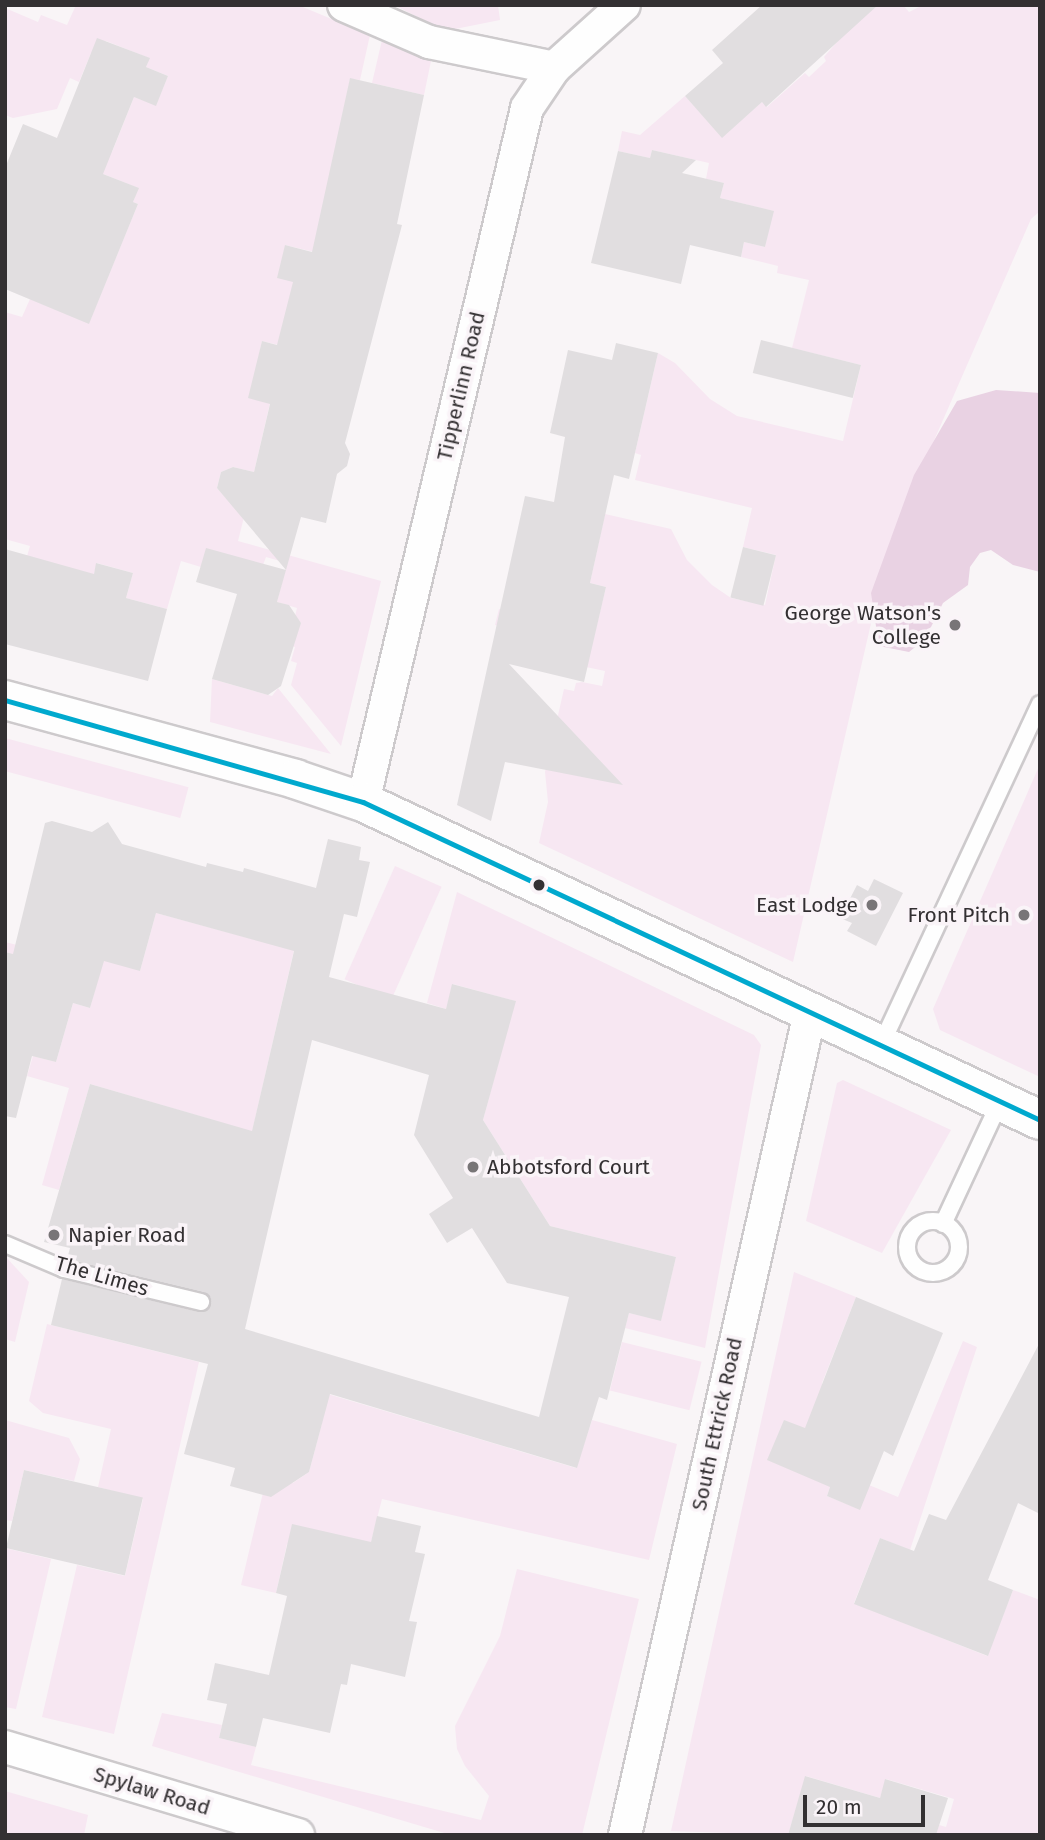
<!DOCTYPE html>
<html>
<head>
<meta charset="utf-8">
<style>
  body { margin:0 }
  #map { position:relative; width:1045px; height:1840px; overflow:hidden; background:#f9f5f7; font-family:"Fira Sans",sans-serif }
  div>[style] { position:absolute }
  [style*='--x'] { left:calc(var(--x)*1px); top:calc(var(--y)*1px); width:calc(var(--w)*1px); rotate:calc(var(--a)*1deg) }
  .green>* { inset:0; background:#f7e7f2; transform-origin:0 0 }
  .forest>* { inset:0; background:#e9d2e3 }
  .building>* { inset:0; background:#e1dee0; transform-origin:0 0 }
  .roads { filter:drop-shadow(2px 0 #cdcacc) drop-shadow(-2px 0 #cdcacc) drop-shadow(0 2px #cdcacc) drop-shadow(0 -2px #cdcacc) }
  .service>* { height:16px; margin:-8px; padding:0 8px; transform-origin:8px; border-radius:8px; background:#fefefe }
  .service>.ring { margin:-8px; padding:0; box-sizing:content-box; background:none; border:16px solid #fefefe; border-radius:50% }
  .minor>* { height:32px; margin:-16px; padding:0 16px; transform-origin:16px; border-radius:16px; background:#fefefe }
  .tertiary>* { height:38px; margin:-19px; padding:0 19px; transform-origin:19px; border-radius:19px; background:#fefefe }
  .bus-1>* { height:5px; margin:-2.5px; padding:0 2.5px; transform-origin:2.5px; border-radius:2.5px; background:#00a9ce }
  .dots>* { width:19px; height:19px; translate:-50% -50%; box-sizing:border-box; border:4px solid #faf4f8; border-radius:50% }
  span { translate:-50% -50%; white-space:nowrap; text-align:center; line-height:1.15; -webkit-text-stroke:7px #faf4f8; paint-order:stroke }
  .street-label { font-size:21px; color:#333032 }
  .poi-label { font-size:21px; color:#333032 }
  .right { translate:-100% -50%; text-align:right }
  .left { translate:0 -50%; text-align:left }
  .frame { position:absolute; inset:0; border:7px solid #333032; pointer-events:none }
  .scale { position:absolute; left:803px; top:1795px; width:122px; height:32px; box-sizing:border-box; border:4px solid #333032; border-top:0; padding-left:9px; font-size:21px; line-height:24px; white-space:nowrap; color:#333032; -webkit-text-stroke:5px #faf4f8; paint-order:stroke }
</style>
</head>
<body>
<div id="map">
  <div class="green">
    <i style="clip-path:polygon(76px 5px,298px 5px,370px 35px,360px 80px,350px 79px,314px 252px,285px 245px,295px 282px,291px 348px,262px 341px,258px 359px,271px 399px,254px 472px,233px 467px,221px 472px,217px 488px,226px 498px,292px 515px,245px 513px,238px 541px,381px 581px,341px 746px,291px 685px,297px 663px,291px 661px,295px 647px,287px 645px,301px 623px,295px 616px,297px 608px,277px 602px,287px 563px,266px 557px,263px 565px,201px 567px,181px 561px,167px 609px,126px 598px,133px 573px,97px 563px,90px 588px,23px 570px,30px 546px,5px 539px,5px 312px,22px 317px,30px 299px,89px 323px,138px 204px,133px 202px,138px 188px,96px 171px,57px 138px,60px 131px,112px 152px,134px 97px,156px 105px,168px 76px,146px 67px,149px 58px,106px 41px,100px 56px,91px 53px,79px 82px,70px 78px,57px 109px,13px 118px,5px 115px,5px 8px,38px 22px,41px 15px,67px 25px)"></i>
    <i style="clip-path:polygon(394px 5px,498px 5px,500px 20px,445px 31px)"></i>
    <i style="clip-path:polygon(869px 5px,903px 5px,909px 12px,923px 5px,1040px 5px,1040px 211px,1031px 219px,890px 541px,793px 962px,539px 843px,548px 802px,545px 772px,564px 689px,574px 691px,576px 683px,582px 682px,602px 686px,605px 671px,586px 667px,527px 632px,495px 625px,499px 609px,541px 619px,539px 628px,593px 641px,606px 587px,590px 583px,605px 514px,671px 529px,687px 560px,712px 585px,731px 598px,765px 605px,776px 555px,743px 547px,752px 508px,635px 480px,641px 455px,635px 453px,658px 353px,675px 363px,710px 399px,737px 416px,843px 441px,861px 365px,792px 348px,809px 280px,777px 273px,778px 266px,741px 257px,744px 242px,765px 247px,773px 211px,720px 198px,724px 183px,706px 179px,709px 163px,652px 150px,650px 158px,618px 151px,622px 131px,640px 135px,685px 96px,722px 137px,762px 102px,767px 107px,805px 73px,809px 77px,826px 61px,824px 57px)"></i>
    <i style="clip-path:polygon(382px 40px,431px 61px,424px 95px,372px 83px)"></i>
    <i style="clip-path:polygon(212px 679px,272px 696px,278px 688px,331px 754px,210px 722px)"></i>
    <i style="left:5px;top:738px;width:190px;height:32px;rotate:15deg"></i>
    <i style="clip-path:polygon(1040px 764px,1040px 1077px,940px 1030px,933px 1009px)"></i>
    <i style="left:395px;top:866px;width:51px;height:124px;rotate:24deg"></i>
    <i style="clip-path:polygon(457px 892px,754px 1035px,761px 1045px,705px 1348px,625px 1328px,629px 1313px,661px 1320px,676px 1257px,550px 1226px,483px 1120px,515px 1001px,453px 984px,446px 1009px,427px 1003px)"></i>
    <i style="clip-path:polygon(100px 909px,140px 971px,156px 913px,260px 941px,297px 937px,225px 1249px,213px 1120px,90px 1084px,59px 1190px,42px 1185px,69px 1088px,27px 1076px,33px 1056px,56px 1062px,73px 1003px,90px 1008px,97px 982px,81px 973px,5px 952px,5px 942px,86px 962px)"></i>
    <i style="clip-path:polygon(843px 1080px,951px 1130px,882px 1253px,806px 1221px,837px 1083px)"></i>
    <i style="clip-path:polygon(5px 1256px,29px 1282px,15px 1342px,5px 1339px)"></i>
    <i style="clip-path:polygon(794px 1272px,856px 1297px,822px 1383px,830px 1487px,827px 1496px,859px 1509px,869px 1485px,898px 1497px,963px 1341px,977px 1347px,910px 1550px,880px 1538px,854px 1603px,987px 1656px,1013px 1590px,1040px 1600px,1040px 1835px,936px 1835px,939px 1825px,946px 1827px,954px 1799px,886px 1779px,880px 1798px,806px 1776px,788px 1835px,671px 1831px)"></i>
    <i style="clip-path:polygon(47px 1324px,199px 1362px,114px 1734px,42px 1717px,77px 1565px,125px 1576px,143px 1499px,98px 1487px,111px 1429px,43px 1413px,29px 1401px)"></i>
    <i style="left:622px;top:1342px;width:82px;height:50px;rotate:14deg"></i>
    <i style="clip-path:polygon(321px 1392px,576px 1468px,592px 1420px,677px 1444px,649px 1560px,382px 1499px,371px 1542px,313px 1550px,287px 1544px,276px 1593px,241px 1585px,267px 1476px,293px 1483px,309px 1472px,322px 1423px)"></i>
    <i style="clip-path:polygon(5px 1420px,69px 1438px,80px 1459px,74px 1481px,24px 1470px,12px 1521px,5px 1520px)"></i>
    <i style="clip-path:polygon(5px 1548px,51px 1559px,16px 1709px,5px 1707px)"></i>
    <i style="clip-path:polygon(517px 1569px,639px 1599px,582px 1835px,451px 1835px,152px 1746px,162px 1713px,222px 1725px,219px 1738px,256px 1747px,251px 1765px,481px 1820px,489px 1796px,465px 1766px,457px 1749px,455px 1726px,500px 1636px)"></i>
    <i style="clip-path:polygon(5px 1791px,88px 1815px,84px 1835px,5px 1835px)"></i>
  </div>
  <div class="forest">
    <i style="clip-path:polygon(996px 390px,1040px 393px,1040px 572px,1013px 565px,991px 550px,980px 553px,970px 567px,968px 585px,943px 603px,925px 639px,909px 652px,879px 646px,871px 593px,914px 475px,957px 401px)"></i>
  </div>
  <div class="building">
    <i style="clip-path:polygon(762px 5px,878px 5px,766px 107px,762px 102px,722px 138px,685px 96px,723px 63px,712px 50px)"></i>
    <i style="clip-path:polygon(97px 38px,150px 58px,146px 67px,168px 76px,156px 106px,134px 97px,103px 174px,139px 188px,133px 202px,138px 204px,89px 324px,5px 289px,5px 168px,23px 124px,57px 138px)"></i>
    <i style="clip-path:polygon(350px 78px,424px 95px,397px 224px,402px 225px,345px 443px,350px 454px,347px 466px,337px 474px,326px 523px,301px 517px,286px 570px,217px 488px,221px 472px,233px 467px,254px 472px,270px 404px,248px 398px,262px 341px,277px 345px,293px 282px,277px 278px,285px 245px,312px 252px)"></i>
    <i style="clip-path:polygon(652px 150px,696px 160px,682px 173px,724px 183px,720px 198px,774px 211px,765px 247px,744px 242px,741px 257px,690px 245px,681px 284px,591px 263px,618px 151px,650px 158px)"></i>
    <i style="left:761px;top:340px;width:103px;height:34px;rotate:14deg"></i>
    <i style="clip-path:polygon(616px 343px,658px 353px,629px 479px,614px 475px,590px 583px,606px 587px,584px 682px,509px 664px,623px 785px,505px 762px,491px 821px,457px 805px,525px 496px,554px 502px,565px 437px,550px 433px,568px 350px,612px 360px)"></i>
    <i style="left:743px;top:547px;width:34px;height:52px;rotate:14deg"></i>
    <i style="clip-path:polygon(206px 548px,286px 570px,277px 602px,289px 605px,301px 623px,281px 686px,268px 695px,212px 679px,237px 594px,196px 582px)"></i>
    <i style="clip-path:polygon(5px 549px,94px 574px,96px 563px,133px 573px,126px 598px,167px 609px,148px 681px,5px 644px)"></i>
    <i style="clip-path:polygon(evenodd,52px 821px,92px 832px,108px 822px,122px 844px,206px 867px,207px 863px,243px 872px,244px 868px,316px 888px,328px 839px,361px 847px,359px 860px,370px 862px,357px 917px,344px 914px,329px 977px,446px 1009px,452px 984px,516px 1001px,483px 1120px,550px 1226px,676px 1257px,661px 1321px,629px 1313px,607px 1400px,599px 1397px,577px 1468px,330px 1394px,309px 1472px,271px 1497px,230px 1486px,235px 1468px,184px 1454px,208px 1364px,51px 1325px,62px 1279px,199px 1312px,209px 1309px,211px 1298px,204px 1292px,67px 1259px,70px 1248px,44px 1242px,90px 1084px,252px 1131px,294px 951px,156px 913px,140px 971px,104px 961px,90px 1008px,73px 1003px,56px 1062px,32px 1056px,16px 1118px,5px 1116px,5px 952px,13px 954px,45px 823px,52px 821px,312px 1040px,429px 1075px,414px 1135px,453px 1198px,429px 1214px,447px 1243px,472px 1228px,507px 1283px,569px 1297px,539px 1417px,245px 1329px,312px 1040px)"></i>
    <i style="clip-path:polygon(874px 879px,903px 893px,876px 946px,847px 931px,852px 923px,840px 918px,857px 885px,868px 891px)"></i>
    <i style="clip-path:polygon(856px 1297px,943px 1333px,893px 1456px,884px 1451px,860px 1510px,827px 1496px,830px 1487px,767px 1460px,784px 1420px,805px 1428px)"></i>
    <i style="clip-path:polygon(1040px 1342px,1040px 1514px,1018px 1503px,988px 1580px,1013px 1590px,988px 1656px,854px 1604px,880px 1538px,914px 1551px,929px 1514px,946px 1520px)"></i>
    <i style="left:24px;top:1470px;width:122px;height:80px;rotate:13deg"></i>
    <i style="clip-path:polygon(377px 1516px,421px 1526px,415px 1552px,425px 1554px,409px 1621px,417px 1622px,405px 1677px,351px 1664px,347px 1685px,341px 1684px,330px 1733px,263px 1718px,256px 1747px,219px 1738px,227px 1704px,207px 1700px,215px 1663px,269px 1675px,287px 1596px,276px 1593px,292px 1524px,371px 1542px)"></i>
    <i style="clip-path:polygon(805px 1776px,880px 1798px,885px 1779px,948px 1798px,936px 1835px,788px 1835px)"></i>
  </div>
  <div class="roads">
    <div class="service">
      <i style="--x:881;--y:1045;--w:376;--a:-65"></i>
      <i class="ring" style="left:907px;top:1221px;width:36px;height:36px"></i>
      <i style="--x:943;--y:1224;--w:135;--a:-65"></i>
      <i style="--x:5;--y:1244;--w:64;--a:23"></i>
      <i style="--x:64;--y:1269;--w:141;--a:13.5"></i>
    </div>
    <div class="minor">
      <i style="--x:344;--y:5;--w:93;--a:23.5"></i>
      <i style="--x:429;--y:42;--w:128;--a:11.7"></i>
      <i style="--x:363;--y:802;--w:713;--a:-76.7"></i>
      <i style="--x:527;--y:108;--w:48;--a:-56"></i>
      <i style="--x:554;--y:68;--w:94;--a:-42"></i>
      <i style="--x:5;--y:1747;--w:306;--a:16.7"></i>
      <i style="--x:625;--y:1835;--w:843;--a:-77.32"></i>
    </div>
    <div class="tertiary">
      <i style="--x:5;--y:700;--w:301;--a:15.2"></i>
      <i style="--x:295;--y:779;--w:72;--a:18.7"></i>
      <i style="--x:363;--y:802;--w:748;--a:25.16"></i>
    </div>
  </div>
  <div class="bus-1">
    <i style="--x:5;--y:700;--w:372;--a:15.9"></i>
    <i style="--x:363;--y:802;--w:748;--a:25.16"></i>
  </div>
  <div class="dots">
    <i style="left:955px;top:625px;background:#787577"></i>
    <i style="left:539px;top:885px;background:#333032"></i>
    <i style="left:872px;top:905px;background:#787577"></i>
    <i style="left:1024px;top:915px;background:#787577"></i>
    <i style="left:473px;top:1167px;background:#787577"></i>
    <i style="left:54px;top:1235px;background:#787577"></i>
  </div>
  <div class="street-label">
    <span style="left:461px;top:386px;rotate:-77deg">Tipperlinn Road</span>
    <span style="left:102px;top:1276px;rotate:16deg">The Limes</span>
    <span style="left:717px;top:1424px;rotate:-78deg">South Ettrick Road</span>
    <span style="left:152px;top:1791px;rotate:17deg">Spylaw Road</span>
  </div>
  <div class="poi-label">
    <span class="right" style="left:941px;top:625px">George Watson's<br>College</span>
    <span class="right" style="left:858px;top:905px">East Lodge</span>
    <span class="right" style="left:1010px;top:915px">Front Pitch</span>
    <span class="left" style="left:487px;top:1167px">Abbotsford Court</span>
    <span class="left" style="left:68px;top:1235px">Napier Road</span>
  </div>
  <div class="frame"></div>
  <div class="scale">20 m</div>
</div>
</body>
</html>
